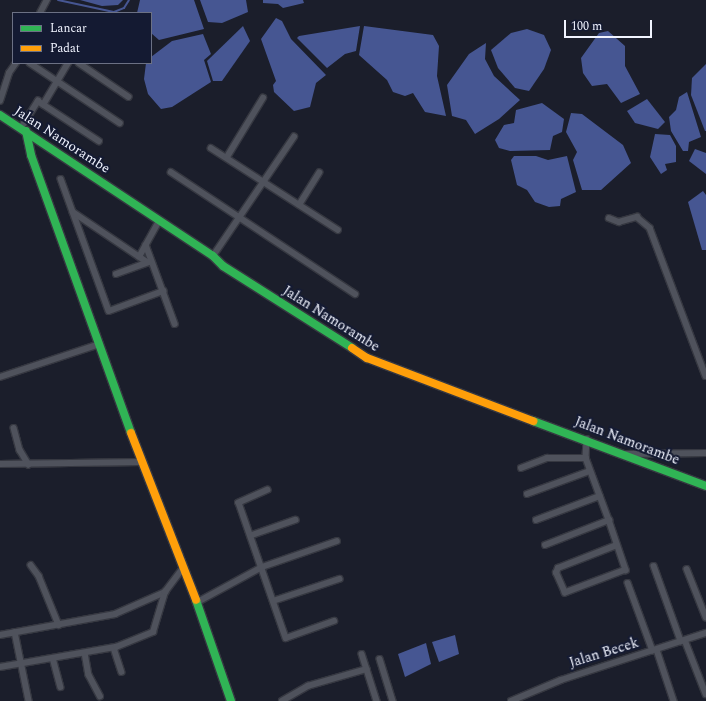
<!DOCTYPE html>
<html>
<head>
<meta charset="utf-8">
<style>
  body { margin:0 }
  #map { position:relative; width:706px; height:701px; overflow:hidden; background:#1b1e2b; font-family:Spectral,serif }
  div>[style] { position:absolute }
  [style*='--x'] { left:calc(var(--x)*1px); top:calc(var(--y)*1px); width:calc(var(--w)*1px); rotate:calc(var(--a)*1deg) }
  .water>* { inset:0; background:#465692 }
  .stream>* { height:2px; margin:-1px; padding:0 1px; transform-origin:1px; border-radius:1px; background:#465692 }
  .roads { filter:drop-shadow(1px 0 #363841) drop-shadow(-1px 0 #363841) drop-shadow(0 1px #363841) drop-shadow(0 -1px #363841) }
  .street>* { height:5.5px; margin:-2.75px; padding:0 2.75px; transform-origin:2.75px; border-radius:2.75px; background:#4f525c }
  .fast>* { height:8px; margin:-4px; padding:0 4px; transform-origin:4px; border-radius:4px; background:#30b455 }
  .slow>* { height:8px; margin:-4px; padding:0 4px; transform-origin:4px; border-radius:4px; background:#ff9f0a }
  span { translate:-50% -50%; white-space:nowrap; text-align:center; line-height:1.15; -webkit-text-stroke:4px #141a32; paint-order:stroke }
  .street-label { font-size:14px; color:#f1f4ff }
  .legend { position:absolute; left:12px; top:12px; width:140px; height:52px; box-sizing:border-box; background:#141a32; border:1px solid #6c7184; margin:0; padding:5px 7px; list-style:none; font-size:12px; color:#f1f4ff }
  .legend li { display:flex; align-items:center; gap:8px; height:20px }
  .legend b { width:20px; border:1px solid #6c7184 }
  .scale { position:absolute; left:564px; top:20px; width:88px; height:18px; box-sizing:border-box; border:2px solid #f1f4ff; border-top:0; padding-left:5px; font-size:12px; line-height:14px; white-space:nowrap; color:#f1f4ff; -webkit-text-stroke:3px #141a32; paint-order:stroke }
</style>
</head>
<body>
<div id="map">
  <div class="water">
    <i style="clip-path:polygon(80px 0,123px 0,118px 5px,102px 6px)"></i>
    <i style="clip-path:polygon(140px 0,194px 0,204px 29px,159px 40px,151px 33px,151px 13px,137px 13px)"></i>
    <i style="clip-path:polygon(200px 0,246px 0,248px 12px,222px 23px,208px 22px)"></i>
    <i style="clip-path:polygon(263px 0,303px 0,304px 3px,283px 8px,278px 4px,263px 3px)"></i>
    <i style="clip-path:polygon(276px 18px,282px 21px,291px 39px,326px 75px,316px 83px,310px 107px,294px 111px,274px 92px,273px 85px,276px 81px,261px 39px)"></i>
    <i style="clip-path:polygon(243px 26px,250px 41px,222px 81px,213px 81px,207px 61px)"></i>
    <i style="clip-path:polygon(360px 26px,356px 51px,345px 54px,327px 68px,297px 38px,299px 36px)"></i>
    <i style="clip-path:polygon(364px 26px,433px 35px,439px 46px,437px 76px,446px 116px,425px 112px,413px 93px,405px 96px,393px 92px,387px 80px,359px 55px)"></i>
    <i style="clip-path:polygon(527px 29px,544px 35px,551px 50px,544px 69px,529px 91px,515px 88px,498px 68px,491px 50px,511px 33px)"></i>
    <i style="clip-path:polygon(608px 31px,625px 46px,625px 66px,640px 94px,621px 103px,607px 84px,592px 86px,583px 73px,581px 58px,599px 33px)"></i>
    <i style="clip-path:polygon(203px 34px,211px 54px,204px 60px,211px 82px,172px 107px,161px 109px,148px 94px,144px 79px,146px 63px,151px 63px,151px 57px,172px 41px)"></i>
    <i style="clip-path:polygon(486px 43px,485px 59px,494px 76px,520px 100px,499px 119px,475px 134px,466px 120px,452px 116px,447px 85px,469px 54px)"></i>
    <i style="clip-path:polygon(706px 64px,706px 131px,705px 131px,691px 95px,692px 78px)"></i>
    <i style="clip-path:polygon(687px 92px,701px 137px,689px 142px,688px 151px,683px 151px,671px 131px,669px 117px,676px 110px,679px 97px)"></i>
    <i style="clip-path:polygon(647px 99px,665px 122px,658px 129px,635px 123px,627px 111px)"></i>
    <i style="clip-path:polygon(542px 103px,564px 119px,562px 132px,553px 136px,550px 150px,510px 151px,499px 148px,495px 140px,504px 125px,514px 123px,516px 110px)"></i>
    <i style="clip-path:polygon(571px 113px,582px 114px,623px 145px,631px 163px,601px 190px,582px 190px,573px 160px,577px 152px,566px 132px)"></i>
    <i style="clip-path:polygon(655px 134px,670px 135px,676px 146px,676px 162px,665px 164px,667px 170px,661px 174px,650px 157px)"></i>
    <i style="clip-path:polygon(695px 149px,706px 153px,706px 174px,689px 161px)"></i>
    <i style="clip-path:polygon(514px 156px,536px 156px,548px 160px,567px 156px,576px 192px,561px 199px,560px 206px,549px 207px,535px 202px,527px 190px,517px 185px,511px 160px)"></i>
    <i style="clip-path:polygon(703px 191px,706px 195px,706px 250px,702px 250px,688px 202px)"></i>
    <i style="clip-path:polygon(455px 635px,459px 654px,439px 662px,432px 642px)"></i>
    <i style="clip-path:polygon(426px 643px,431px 664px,405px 677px,398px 654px)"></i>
  </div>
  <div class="stream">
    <i style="--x:58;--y:0;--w:57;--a:12.1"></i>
    <i style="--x:114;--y:12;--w:11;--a:-22"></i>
    <i style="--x:124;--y:8;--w:9;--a:-58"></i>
  </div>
  <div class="roads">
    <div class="street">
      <i style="--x:40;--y:13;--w:15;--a:-62"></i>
      <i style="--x:30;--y:63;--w:108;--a:33.7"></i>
      <i style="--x:79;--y:63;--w:60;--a:34.2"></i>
      <i style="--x:0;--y:101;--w:29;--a:-72"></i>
      <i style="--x:9;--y:73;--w:12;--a:-55"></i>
      <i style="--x:43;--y:105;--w:49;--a:-59.2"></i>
      <i style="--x:21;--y:128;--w:32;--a:-58"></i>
      <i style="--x:38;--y:101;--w:73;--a:33.3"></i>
      <i style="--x:211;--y:148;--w:151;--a:32.8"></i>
      <i style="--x:227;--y:157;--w:69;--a:-58.6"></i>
      <i style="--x:171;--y:172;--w:221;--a:33.5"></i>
      <i style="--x:61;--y:179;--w:140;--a:70"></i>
      <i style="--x:109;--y:311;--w:58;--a:-20.3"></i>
      <i style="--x:299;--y:205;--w:38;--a:-58"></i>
      <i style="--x:73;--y:212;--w:89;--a:34"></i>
      <i style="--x:609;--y:218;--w:11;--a:22"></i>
      <i style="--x:619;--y:222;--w:19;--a:-16"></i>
      <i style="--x:637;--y:217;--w:17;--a:40"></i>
      <i style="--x:650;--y:228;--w:158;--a:69.3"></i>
      <i style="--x:146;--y:245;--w:84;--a:69.8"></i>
      <i style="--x:213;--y:256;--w:144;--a:-55.8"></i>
      <i style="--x:139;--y:257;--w:41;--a:-60.9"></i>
      <i style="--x:116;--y:274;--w:35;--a:-20"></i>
      <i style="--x:0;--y:377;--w:105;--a:-18.3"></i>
      <i style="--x:14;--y:428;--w:23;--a:75"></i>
      <i style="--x:20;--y:450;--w:17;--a:59"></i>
      <i style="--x:587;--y:439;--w:19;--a:93"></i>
      <i style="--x:586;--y:458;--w:66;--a:69.6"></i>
      <i style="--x:609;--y:520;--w:53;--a:71.2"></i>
      <i style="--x:626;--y:570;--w:65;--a:159.3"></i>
      <i style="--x:565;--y:593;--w:22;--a:-114"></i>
      <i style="--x:556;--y:573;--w:5;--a:-68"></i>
      <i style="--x:558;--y:568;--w:63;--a:-21.3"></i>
      <i style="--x:626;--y:454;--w:80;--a:-0.7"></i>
      <i style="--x:0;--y:464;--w:141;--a:-0.8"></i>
      <i style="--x:521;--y:468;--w:28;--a:-21"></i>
      <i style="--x:547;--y:458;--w:39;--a:0"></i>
      <i style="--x:268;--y:490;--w:32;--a:156"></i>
      <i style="--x:239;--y:503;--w:143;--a:70.8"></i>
      <i style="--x:286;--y:638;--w:51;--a:-19.5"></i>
      <i style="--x:527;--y:494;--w:67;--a:-20.1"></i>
      <i style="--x:536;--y:520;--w:68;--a:-20.6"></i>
      <i style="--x:252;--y:535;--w:46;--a:-19.2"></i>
      <i style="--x:545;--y:545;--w:69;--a:-21.3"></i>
      <i style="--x:31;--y:565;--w:14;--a:54"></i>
      <i style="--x:39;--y:576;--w:53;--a:67.8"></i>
      <i style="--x:654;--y:566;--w:80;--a:70.2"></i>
      <i style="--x:687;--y:569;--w:52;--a:68.4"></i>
      <i style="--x:628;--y:583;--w:72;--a:69.8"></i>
      <i style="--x:273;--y:601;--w:70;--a:-18.4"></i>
      <i style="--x:196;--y:603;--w:75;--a:-28.6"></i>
      <i style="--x:262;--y:567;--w:79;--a:-19.1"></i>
      <i style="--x:15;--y:632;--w:70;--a:78.5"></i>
      <i style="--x:0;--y:635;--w:117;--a:-10.3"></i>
      <i style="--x:115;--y:614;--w:55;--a:-23.7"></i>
      <i style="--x:685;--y:640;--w:58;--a:68.7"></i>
      <i style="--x:114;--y:648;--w:25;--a:72"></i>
      <i style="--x:657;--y:650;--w:54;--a:71.6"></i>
      <i style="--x:85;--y:653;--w:22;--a:80"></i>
      <i style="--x:89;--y:675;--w:24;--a:62"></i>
      <i style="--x:362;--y:654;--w:49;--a:72.3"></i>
      <i style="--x:53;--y:658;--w:30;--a:75"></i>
      <i style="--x:380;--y:659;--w:44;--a:72.8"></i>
      <i style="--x:0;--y:667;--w:118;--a:-9.8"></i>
      <i style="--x:116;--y:647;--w:40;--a:-22"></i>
      <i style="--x:153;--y:632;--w:42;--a:-73.3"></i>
      <i style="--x:165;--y:592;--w:30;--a:-53"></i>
      <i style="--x:282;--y:701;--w:30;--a:-30"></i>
      <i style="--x:308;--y:686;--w:61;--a:-16.1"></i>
      <i style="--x:511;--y:701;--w:54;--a:-22.8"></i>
      <i style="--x:561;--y:680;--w:152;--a:-18"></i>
    </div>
    <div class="fast">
      <i style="--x:0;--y:115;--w:255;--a:33.5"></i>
      <i style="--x:213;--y:256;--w:14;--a:45"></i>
      <i style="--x:223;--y:266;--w:153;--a:32.4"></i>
      <i style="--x:26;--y:131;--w:25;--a:78"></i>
      <i style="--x:31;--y:155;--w:295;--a:70.2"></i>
      <i style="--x:533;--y:421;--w:185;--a:20.6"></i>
      <i style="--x:196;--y:600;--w:107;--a:70.9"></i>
    </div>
    <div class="slow">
      <i style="--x:352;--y:348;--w:18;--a:34"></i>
      <i style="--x:367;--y:358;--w:178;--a:20.8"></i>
      <i style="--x:131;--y:433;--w:179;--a:68.7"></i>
    </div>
  </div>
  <div class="street-label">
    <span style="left:62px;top:140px;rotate:33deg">Jalan Namorambe</span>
    <span style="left:331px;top:319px;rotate:32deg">Jalan Namorambe</span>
    <span style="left:627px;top:441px;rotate:21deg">Jalan Namorambe</span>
    <span style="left:604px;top:653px;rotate:-17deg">Jalan Becek</span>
  </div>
  <ul class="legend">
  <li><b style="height:5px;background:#30b455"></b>Lancar</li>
  <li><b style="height:5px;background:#ff9f0a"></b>Padat</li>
  </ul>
  <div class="scale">100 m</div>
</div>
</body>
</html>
